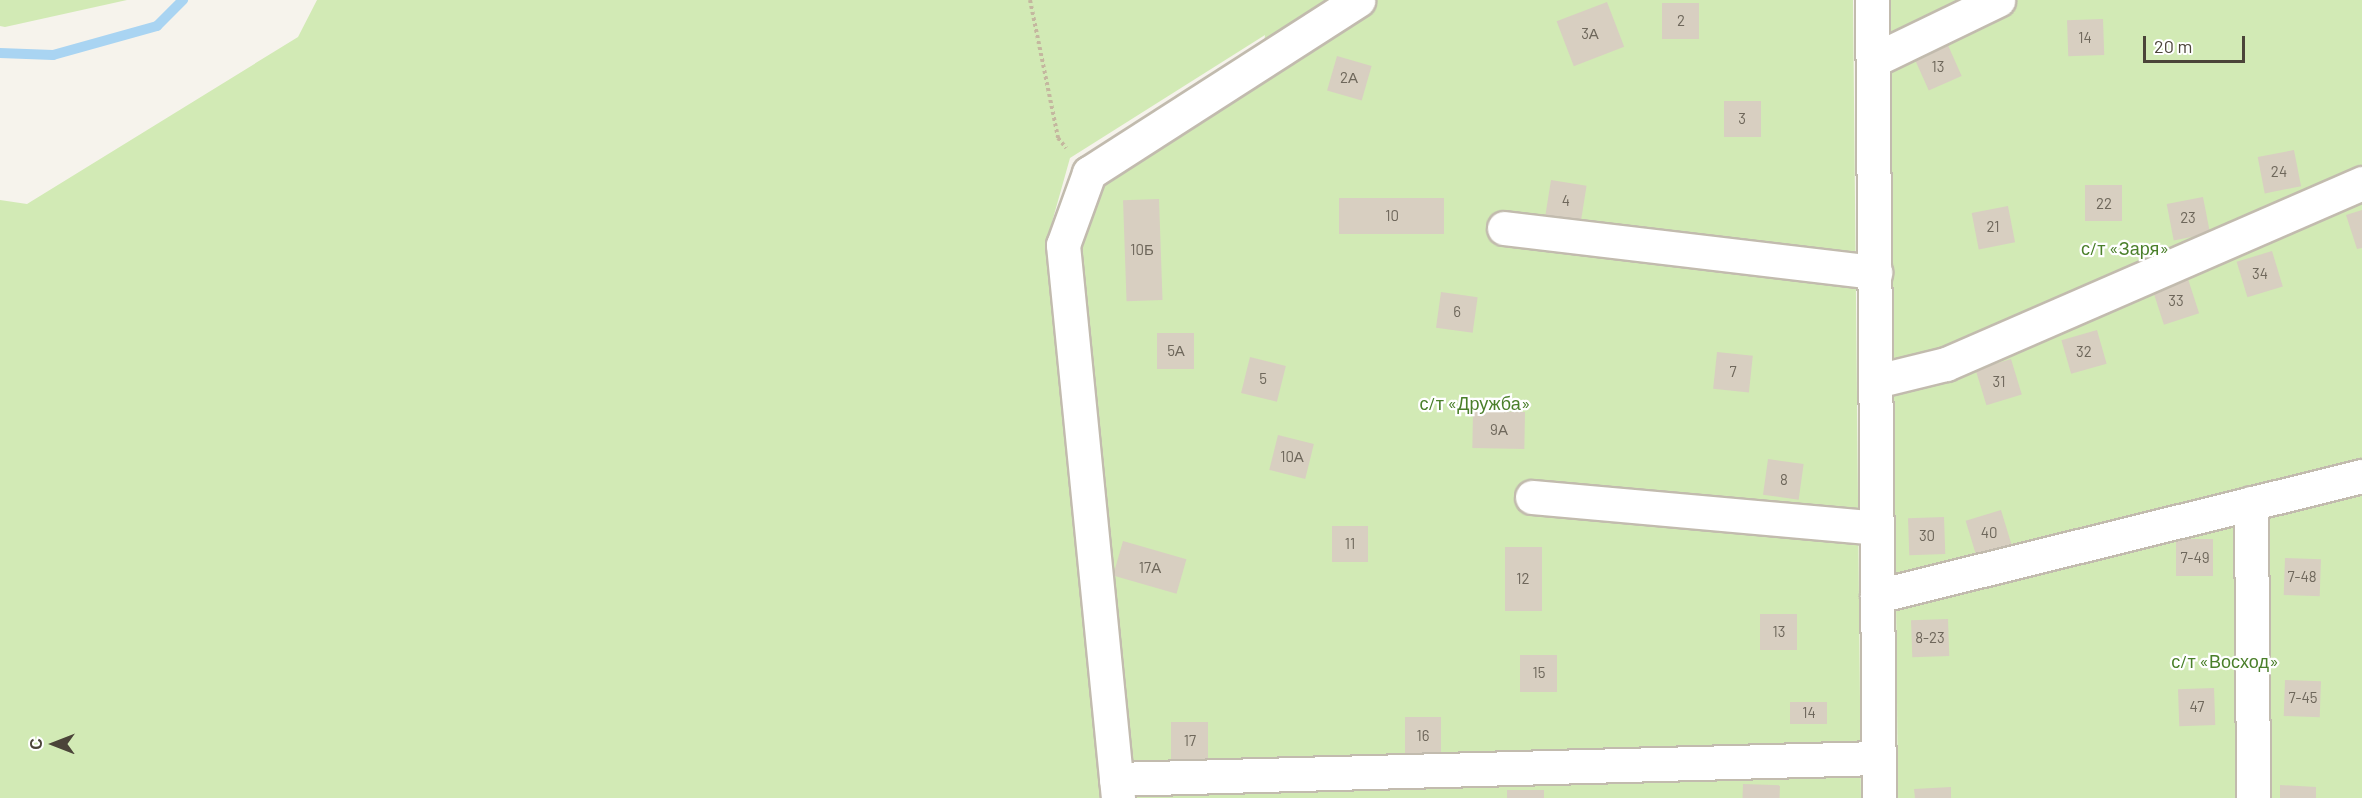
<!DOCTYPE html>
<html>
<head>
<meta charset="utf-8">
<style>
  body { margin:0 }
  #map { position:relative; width:2362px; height:798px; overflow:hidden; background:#f6f3ec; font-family:Barlow,sans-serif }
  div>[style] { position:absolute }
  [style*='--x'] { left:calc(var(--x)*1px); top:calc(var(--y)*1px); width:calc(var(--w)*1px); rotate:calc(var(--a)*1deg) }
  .green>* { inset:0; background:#d2eab5 }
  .stream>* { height:10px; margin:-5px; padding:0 5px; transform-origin:5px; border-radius:5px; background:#a9d4f2 }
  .building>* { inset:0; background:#d8cfc1; transform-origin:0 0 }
  .path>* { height:4px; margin-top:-2px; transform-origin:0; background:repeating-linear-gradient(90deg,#c4b79f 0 3px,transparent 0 6px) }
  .roads { filter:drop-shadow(2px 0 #c2bbae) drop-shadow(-2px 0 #c2bbae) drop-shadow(0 2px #c2bbae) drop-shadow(0 -2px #c2bbae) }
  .minor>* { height:33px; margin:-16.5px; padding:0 16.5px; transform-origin:16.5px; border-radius:16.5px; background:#fff }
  span { translate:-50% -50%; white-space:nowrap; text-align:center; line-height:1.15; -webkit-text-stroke:4.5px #fff; paint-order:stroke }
  .number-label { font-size:15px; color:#6e675b }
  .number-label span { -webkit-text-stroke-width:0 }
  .park-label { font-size:18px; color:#4a7f2a }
  .north { position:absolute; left:24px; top:714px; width:60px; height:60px; -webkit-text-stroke:4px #fff; paint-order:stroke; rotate:270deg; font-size:16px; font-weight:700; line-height:24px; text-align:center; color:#4b4439 }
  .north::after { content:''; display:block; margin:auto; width:21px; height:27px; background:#4b4439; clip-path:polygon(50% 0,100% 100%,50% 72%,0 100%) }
  .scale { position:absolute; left:2143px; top:36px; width:102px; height:27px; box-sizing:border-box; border:3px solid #4b4439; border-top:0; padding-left:8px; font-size:18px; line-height:21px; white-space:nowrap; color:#4b4439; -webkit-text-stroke:4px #fff; paint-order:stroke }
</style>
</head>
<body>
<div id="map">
  <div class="green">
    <i style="clip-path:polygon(0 0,127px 0,5px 27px,0 26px)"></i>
    <i style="clip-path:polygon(evenodd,317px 0,1853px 0,1861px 798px,0 798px,0 200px,27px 204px,298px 37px,317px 0,1265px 35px,1259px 83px,1102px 178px,1073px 249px,1122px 711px,1092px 705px,1047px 240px,1070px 158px,1265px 35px)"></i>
    <i style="clip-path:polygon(1883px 0,2362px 0,2362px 463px,1892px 583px)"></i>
    <i style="clip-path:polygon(2362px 485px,2362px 798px,1898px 798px,1896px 602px)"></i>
  </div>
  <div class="stream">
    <i style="--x:0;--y:53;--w:53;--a:2.2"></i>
    <i style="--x:53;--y:55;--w:108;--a:-15.6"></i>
    <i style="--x:157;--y:26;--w:37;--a:-45"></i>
  </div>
  <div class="building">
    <i style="left:1607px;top:2px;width:48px;height:54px;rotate:69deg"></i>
    <i style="left:1662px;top:3px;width:37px;height:36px"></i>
    <i style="left:2103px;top:19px;width:36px;height:36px;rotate:88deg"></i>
    <i style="left:1947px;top:43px;width:36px;height:36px;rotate:66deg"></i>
    <i style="left:1337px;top:56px;width:36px;height:36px;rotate:16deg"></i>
    <i style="left:1724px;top:101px;width:37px;height:36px"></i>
    <i style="left:2294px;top:150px;width:37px;height:37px;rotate:79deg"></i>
    <i style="left:1551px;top:180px;width:36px;height:36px;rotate:9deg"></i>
    <i style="left:2122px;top:185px;width:36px;height:37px;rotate:90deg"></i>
    <i style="left:2203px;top:197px;width:37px;height:37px;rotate:79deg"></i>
    <i style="left:1339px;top:198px;width:105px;height:36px"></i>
    <i style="left:1159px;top:199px;width:101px;height:36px;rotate:88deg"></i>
    <i style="left:2008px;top:206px;width:37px;height:37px;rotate:79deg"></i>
    <i style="clip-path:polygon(2362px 210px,2362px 248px,2357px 249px,2346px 215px)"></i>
    <i style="left:2272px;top:251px;width:37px;height:37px;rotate:73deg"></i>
    <i style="left:2188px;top:279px;width:36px;height:37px;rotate:72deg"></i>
    <i style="left:1441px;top:292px;width:37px;height:36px;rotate:8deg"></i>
    <i style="left:2097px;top:330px;width:35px;height:37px;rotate:74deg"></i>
    <i style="left:1157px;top:333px;width:37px;height:36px"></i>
    <i style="left:1717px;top:352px;width:36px;height:37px;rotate:6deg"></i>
    <i style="left:1250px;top:357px;width:37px;height:37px;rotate:14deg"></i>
    <i style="left:2011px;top:359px;width:37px;height:37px;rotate:73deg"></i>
    <i style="left:1473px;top:411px;width:52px;height:37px;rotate:1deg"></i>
    <i style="left:1278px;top:435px;width:37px;height:36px;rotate:14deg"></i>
    <i style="left:1768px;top:459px;width:36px;height:36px;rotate:8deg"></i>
    <i style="left:2001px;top:510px;width:37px;height:37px;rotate:73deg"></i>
    <i style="left:1944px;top:517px;width:37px;height:36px;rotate:88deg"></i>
    <i style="left:1332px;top:526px;width:36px;height:36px"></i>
    <i style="left:2213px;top:539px;width:37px;height:37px;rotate:90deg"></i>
    <i style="left:1123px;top:541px;width:66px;height:36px;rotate:16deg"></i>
    <i style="left:1505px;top:547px;width:37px;height:64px"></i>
    <i style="left:2285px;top:558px;width:36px;height:37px;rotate:2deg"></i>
    <i style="left:1760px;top:614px;width:37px;height:36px"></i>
    <i style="left:1948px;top:619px;width:37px;height:37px;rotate:88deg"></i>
    <i style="left:1520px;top:655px;width:37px;height:37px"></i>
    <i style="left:2285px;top:680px;width:36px;height:36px;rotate:2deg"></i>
    <i style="left:2214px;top:688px;width:37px;height:36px;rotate:88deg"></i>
    <i style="left:1790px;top:702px;width:37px;height:22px"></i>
    <i style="left:1405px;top:717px;width:36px;height:37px"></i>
    <i style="left:1171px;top:722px;width:37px;height:37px"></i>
    <i style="left:1743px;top:784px;width:37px;height:14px;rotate:2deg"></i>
    <i style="clip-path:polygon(2280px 785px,2316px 787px,2316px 798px,2280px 798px)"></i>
    <i style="clip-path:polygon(1951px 787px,1951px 798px,1915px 798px,1914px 789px)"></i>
    <i style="left:1507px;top:790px;width:37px;height:8px"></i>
  </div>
  <div class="path">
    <i style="--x:1030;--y:0;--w:141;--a:78.5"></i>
    <i style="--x:1058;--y:138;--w:13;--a:51"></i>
  </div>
  <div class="roads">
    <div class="minor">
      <i style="--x:1872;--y:0;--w:798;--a:89.5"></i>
      <i style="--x:1874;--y:60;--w:138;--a:-25.8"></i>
      <i style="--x:1504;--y:228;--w:374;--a:6.8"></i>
      <i style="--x:1876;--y:381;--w:72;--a:-13.7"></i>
      <i style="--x:1946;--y:364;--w:454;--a:-23.5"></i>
      <i style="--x:1532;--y:497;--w:346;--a:5.1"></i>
      <i style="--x:2251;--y:503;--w:295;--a:89.6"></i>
      <i style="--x:1877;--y:596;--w:500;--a:-13.9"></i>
      <i style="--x:1116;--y:779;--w:763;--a:-1.58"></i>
      <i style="--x:1118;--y:798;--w:556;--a:-95.68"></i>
      <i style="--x:1063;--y:245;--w:77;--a:-70.1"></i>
      <i style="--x:1089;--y:173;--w:320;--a:-32.7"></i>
    </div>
  </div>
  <div class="number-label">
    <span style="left:1681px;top:21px">2</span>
    <span style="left:1590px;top:34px">3А</span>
    <span style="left:2085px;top:38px">14</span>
    <span style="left:1938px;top:67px">13</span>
    <span style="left:1349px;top:78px">2А</span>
    <span style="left:1742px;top:119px">3</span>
    <span style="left:2279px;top:172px">24</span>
    <span style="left:1566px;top:201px">4</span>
    <span style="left:2104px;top:204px">22</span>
    <span style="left:1392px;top:216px">10</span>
    <span style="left:2188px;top:218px">23</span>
    <span style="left:1993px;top:227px">21</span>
    <span style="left:1142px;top:250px">10Б</span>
    <span style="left:2260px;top:274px">34</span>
    <span style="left:2176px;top:301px">33</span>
    <span style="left:1457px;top:312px">6</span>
    <span style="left:1176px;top:351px">5А</span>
    <span style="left:2084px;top:352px">32</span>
    <span style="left:1733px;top:372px">7</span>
    <span style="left:1263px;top:379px">5</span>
    <span style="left:1999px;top:382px">31</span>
    <span style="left:1499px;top:430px">9А</span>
    <span style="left:1292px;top:457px">10А</span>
    <span style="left:1784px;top:480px">8</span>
    <span style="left:1989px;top:533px">40</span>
    <span style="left:1927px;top:536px">30</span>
    <span style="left:1350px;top:544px">11</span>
    <span style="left:2195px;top:558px">7-49</span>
    <span style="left:1150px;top:568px">17А</span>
    <span style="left:2302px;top:577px">7-48</span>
    <span style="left:1523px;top:579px">12</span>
    <span style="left:1779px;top:632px">13</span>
    <span style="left:1930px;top:638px">8-23</span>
    <span style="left:1539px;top:673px">15</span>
    <span style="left:2303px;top:698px">7-45</span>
    <span style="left:2197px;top:707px">47</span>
    <span style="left:1809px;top:713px">14</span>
    <span style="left:1423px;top:736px">16</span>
    <span style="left:1190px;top:741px">17</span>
  </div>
  <div class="park-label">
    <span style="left:2125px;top:248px">с/т «Заря»</span>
    <span style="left:1475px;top:403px">с/т «Дружба»</span>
    <span style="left:2225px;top:661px">с/т «Восход»</span>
  </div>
  <div class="north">С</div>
  <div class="scale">20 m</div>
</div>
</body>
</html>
